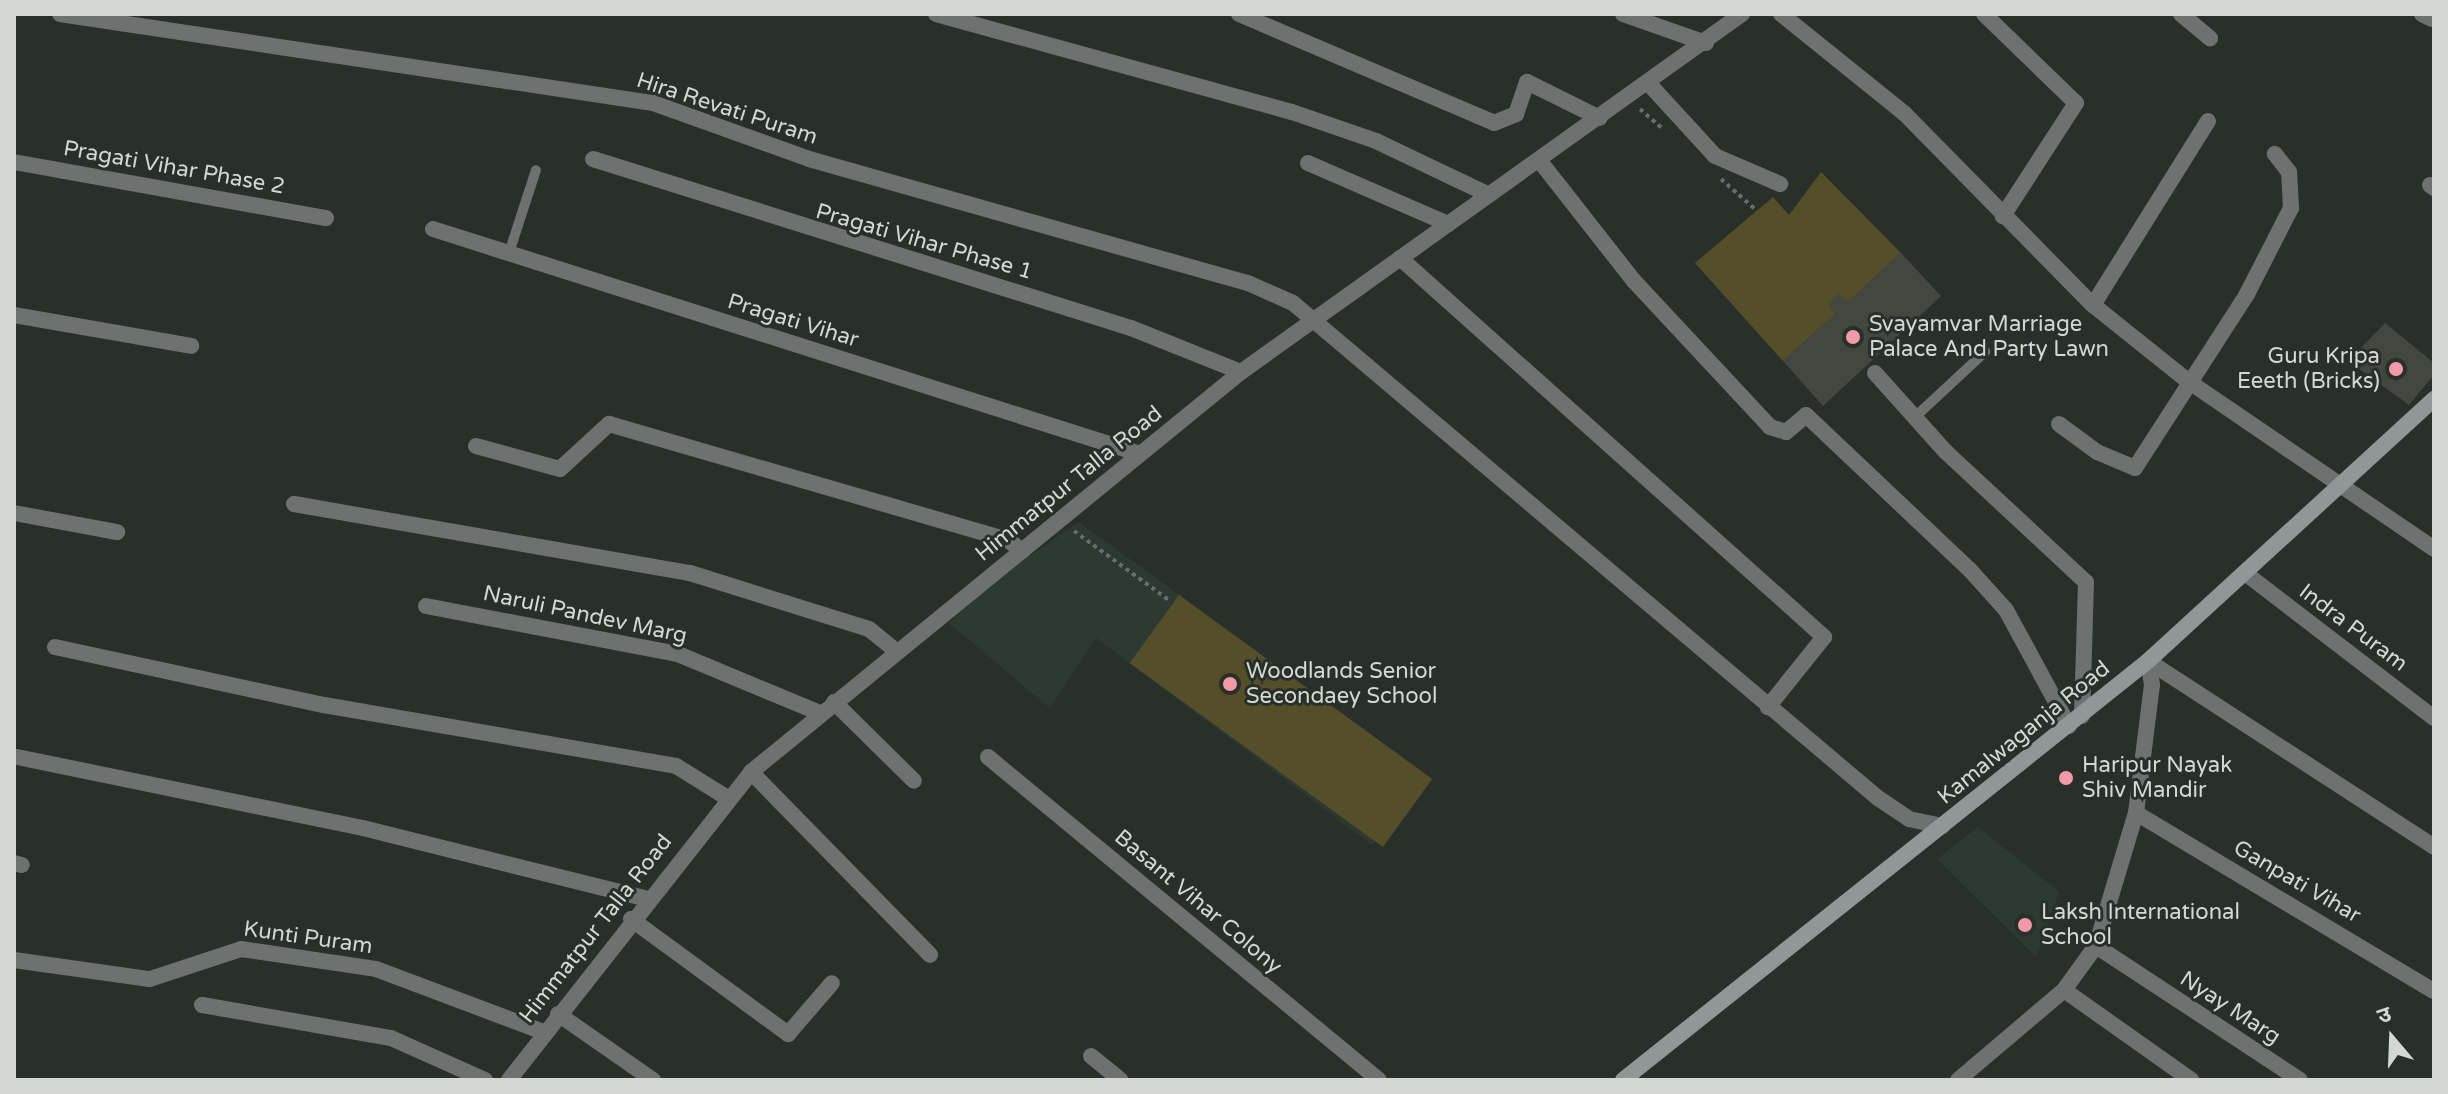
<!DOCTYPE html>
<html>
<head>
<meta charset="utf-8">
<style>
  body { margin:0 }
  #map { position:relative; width:2448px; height:1094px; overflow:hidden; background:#29302c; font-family:"Varela Round","Noto Sans Devanagari",sans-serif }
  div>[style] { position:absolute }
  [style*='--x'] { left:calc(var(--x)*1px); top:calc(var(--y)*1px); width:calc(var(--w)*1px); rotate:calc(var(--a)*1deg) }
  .built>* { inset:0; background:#2c3a33 }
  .green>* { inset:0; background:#554f29; transform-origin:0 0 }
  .building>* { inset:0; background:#434740 }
  .path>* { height:4px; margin-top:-2px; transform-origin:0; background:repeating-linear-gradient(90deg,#686e6b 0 4px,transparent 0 8px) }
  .service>* { height:10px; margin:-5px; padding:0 5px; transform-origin:5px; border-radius:5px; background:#6d7271 }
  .pedestrian>* { height:16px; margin:-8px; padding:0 8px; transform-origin:8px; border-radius:8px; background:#6d7271 }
  .minor>* { height:16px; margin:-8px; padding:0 8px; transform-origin:8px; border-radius:8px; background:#6d7271 }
  .tertiary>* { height:16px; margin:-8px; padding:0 8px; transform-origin:8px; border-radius:8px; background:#6d7271 }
  .secondary>* { height:16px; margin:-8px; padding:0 8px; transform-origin:8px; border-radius:8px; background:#909897 }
  .dots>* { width:22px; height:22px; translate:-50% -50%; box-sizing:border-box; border:4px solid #29302c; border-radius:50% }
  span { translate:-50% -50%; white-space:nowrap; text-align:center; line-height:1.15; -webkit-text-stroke:6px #29302c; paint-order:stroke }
  .street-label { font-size:22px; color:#d3d8d5 }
  .poi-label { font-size:22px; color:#d3d8d5 }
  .left { translate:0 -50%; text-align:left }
  .right { translate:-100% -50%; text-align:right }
  .frame { position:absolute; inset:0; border:16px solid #d3d8d5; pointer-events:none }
  .north { position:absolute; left:2352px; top:998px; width:80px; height:80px; -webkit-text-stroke:6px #29302c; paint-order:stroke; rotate:341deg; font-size:22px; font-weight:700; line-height:32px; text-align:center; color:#d3d8d5 }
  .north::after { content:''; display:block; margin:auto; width:28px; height:36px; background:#d3d8d5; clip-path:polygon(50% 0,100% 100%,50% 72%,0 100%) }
</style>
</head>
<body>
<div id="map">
  <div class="built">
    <i style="clip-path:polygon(1079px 522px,1432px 779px,1372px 845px,1096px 638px,1050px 708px,949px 623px,994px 581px)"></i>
    <i style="clip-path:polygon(1978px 827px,2059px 892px,2036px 957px,1937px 859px)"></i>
  </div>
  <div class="green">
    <i style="clip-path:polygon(1821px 172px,1901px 253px,1848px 302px,1839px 294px,1828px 304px,1836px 313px,1783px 361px,1695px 263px,1773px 197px,1789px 215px)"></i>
    <i style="left:1179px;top:595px;width:313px;height:84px;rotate:36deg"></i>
  </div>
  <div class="building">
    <i style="clip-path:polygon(1901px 253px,1941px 296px,1823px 406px,1783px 361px,1836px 313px,1828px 304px,1839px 293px,1848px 302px)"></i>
    <i style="clip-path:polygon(2385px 323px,2434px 363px,2434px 375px,2409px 405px,2348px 361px)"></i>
  </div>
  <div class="path">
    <i style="--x:1640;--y:109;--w:30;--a:41"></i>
    <i style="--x:1721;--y:179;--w:48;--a:41.6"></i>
    <i style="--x:1074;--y:531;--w:117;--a:36"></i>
  </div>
  <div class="service">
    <i style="--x:509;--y:253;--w:87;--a:-72"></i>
    <i style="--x:1915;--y:417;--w:96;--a:-42.9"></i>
  </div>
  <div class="pedestrian">
    <i style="--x:1239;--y:14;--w:277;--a:23.1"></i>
    <i style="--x:1494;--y:123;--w:24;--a:-22"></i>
    <i style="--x:1516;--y:114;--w:34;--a:-71"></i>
    <i style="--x:1527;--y:82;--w:81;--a:26.3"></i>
  </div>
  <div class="minor">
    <i style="--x:60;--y:14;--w:600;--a:8.54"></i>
    <i style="--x:653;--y:103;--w:166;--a:19.7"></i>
    <i style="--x:809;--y:159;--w:456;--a:15.8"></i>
    <i style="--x:1248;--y:283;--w:49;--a:24"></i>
    <i style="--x:1293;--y:303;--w:766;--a:40.24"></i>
    <i style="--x:1878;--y:798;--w:37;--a:34"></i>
    <i style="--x:1909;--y:819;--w:34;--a:12"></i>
    <i style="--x:936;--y:14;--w:369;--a:15.4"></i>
    <i style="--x:1292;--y:112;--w:89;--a:19"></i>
    <i style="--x:1376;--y:141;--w:125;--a:25.5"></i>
    <i style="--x:1623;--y:14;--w:88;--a:19.3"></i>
    <i style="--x:1781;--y:14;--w:159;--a:38.9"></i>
    <i style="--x:1905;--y:114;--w:268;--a:45.5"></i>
    <i style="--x:2093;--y:305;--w:122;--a:38.7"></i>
    <i style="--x:2188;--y:381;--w:298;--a:34.3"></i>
    <i style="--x:1984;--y:14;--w:128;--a:44.1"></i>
    <i style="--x:2076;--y:103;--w:135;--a:122.9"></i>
    <i style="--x:2181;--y:14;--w:38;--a:40"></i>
    <i style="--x:2422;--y:14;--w:11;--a:27"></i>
    <i style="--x:1650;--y:85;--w:96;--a:47.5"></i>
    <i style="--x:1715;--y:156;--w:71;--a:23.3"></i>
    <i style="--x:593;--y:159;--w:564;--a:17.44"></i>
    <i style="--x:1131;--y:328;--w:118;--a:21.8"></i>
    <i style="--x:1539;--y:160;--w:154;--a:51.9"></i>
    <i style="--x:1634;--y:281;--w:200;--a:47"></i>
    <i style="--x:1770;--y:427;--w:17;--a:17"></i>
    <i style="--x:1786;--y:432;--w:26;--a:-40"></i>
    <i style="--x:1806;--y:415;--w:226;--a:43.4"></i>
    <i style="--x:1970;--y:570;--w:54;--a:48"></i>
    <i style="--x:2006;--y:610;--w:132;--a:61.5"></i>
    <i style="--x:14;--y:162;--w:317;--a:10.2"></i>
    <i style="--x:1308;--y:163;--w:153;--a:23.5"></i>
    <i style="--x:2430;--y:185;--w:5;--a:37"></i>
    <i style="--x:433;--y:229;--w:742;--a:17.65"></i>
    <i style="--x:1400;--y:258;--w:569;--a:41.79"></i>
    <i style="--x:1824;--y:637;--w:90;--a:128.7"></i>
    <i style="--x:2093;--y:305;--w:217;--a:-58"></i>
    <i style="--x:14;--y:315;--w:180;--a:9.9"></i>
    <i style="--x:1875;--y:373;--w:106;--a:48.1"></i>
    <i style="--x:1946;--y:452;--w:191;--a:42.9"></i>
    <i style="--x:2086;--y:582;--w:134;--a:91.7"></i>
    <i style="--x:2059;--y:424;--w:47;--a:36.4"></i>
    <i style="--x:2097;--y:452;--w:41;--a:22.8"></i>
    <i style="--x:2135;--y:468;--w:207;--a:-57.2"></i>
    <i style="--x:2247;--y:294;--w:97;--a:-62.9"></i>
    <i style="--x:2291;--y:208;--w:36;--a:-93"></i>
    <i style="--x:2289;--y:172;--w:23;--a:-128"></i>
    <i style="--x:476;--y:446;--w:87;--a:15.3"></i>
    <i style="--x:560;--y:469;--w:67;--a:-42.6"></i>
    <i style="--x:609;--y:424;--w:416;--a:16.2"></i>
    <i style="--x:1008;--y:540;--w:18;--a:38"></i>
    <i style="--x:294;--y:504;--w:402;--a:9.9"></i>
    <i style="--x:690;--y:573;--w:188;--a:17.4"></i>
    <i style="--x:869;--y:629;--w:32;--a:39"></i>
    <i style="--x:14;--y:513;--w:105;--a:10.5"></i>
    <i style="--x:2245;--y:573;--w:238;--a:37.5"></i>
    <i style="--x:426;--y:606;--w:257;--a:10.8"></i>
    <i style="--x:678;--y:654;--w:154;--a:22.6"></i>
    <i style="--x:55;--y:647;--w:275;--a:12.2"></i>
    <i style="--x:324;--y:705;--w:357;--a:9.8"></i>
    <i style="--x:676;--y:766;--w:59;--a:31.8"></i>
    <i style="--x:2148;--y:661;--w:341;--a:33"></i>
    <i style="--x:834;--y:702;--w:112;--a:44.6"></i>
    <i style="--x:17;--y:757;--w:353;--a:11.6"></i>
    <i style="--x:363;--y:828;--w:293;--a:14"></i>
    <i style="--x:988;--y:757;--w:507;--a:39.56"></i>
    <i style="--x:751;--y:772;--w:256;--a:45.6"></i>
    <i style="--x:2136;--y:813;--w:347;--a:30.9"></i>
    <i style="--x:14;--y:863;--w:8;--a:14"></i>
    <i style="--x:631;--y:919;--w:195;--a:36.2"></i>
    <i style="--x:788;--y:1034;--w:67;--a:-49.2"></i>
    <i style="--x:2096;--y:946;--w:244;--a:33.3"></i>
    <i style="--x:14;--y:960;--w:137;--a:8"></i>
    <i style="--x:150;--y:979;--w:96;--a:-18.2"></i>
    <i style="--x:241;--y:949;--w:136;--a:8.4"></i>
    <i style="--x:376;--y:969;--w:179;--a:20.6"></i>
    <i style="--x:2064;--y:990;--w:156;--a:35.3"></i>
    <i style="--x:202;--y:1005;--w:192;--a:9.9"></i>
    <i style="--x:391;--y:1038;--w:103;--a:24.1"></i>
    <i style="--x:558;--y:1014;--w:116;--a:34.8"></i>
    <i style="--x:1091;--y:1056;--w:38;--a:39"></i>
    <i style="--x:1958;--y:1080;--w:139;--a:-40.3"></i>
    <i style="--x:2064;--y:990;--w:54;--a:-54"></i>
    <i style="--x:2096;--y:946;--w:139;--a:-73.3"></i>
    <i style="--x:2136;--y:813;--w:129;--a:-82.9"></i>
    <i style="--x:2152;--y:685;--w:24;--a:-99"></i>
  </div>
  <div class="tertiary">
    <i style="--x:509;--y:1080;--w:392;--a:-51.8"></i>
    <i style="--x:751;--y:772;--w:633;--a:-39.23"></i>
    <i style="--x:1241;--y:372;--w:616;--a:-35.55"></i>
  </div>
  <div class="secondary">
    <i style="--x:1623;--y:1080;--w:672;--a:-38.59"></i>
    <i style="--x:2148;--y:661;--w:388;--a:-42.5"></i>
  </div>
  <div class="dots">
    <i style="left:1853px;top:337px;background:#f39aa9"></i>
    <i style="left:2396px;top:369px;background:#f39aa9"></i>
    <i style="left:1230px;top:684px;background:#f39aa9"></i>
    <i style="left:2066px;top:778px;background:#f39aa9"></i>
    <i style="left:2025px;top:925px;background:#f39aa9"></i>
  </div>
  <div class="street-label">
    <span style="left:727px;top:109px;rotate:18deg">Hira Revati Puram</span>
    <span style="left:174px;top:168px;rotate:10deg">Pragati Vihar Phase 2</span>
    <span style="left:924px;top:242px;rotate:16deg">Pragati Vihar Phase 1</span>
    <span style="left:793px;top:321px;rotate:17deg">Pragati Vihar</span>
    <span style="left:1069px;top:484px;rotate:-39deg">Himmatpur Talla Road</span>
    <span style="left:585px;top:615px;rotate:12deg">Naruli Pandev Marg</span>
    <span style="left:2353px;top:628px;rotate:37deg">Indra Puram</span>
    <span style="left:2024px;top:733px;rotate:-39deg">Kamalwaganja Road</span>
    <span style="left:2297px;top:882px;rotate:30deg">Ganpati Vihar</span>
    <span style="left:1198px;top:902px;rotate:40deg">Basant Vihar Colony</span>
    <span style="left:596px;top:929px;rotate:-52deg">Himmatpur Talla Road</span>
    <span style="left:308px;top:938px;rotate:8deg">Kunti Puram</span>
    <span style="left:2230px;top:1008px;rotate:33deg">Nyay Marg</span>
  </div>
  <div class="poi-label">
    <span class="left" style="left:1869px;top:337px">Svayamvar Marriage<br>Palace And Party Lawn</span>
    <span class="right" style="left:2380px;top:369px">Guru Kripa<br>Eeeth (Bricks)</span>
    <span class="left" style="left:1246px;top:684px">Woodlands Senior<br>Secondaey School</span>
    <span class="left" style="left:2082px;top:778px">Haripur Nayak<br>Shiv Mandir</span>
    <span class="left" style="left:2041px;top:925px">Laksh International<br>School</span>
  </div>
  <div class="frame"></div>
  <div class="north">उ</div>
</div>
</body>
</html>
